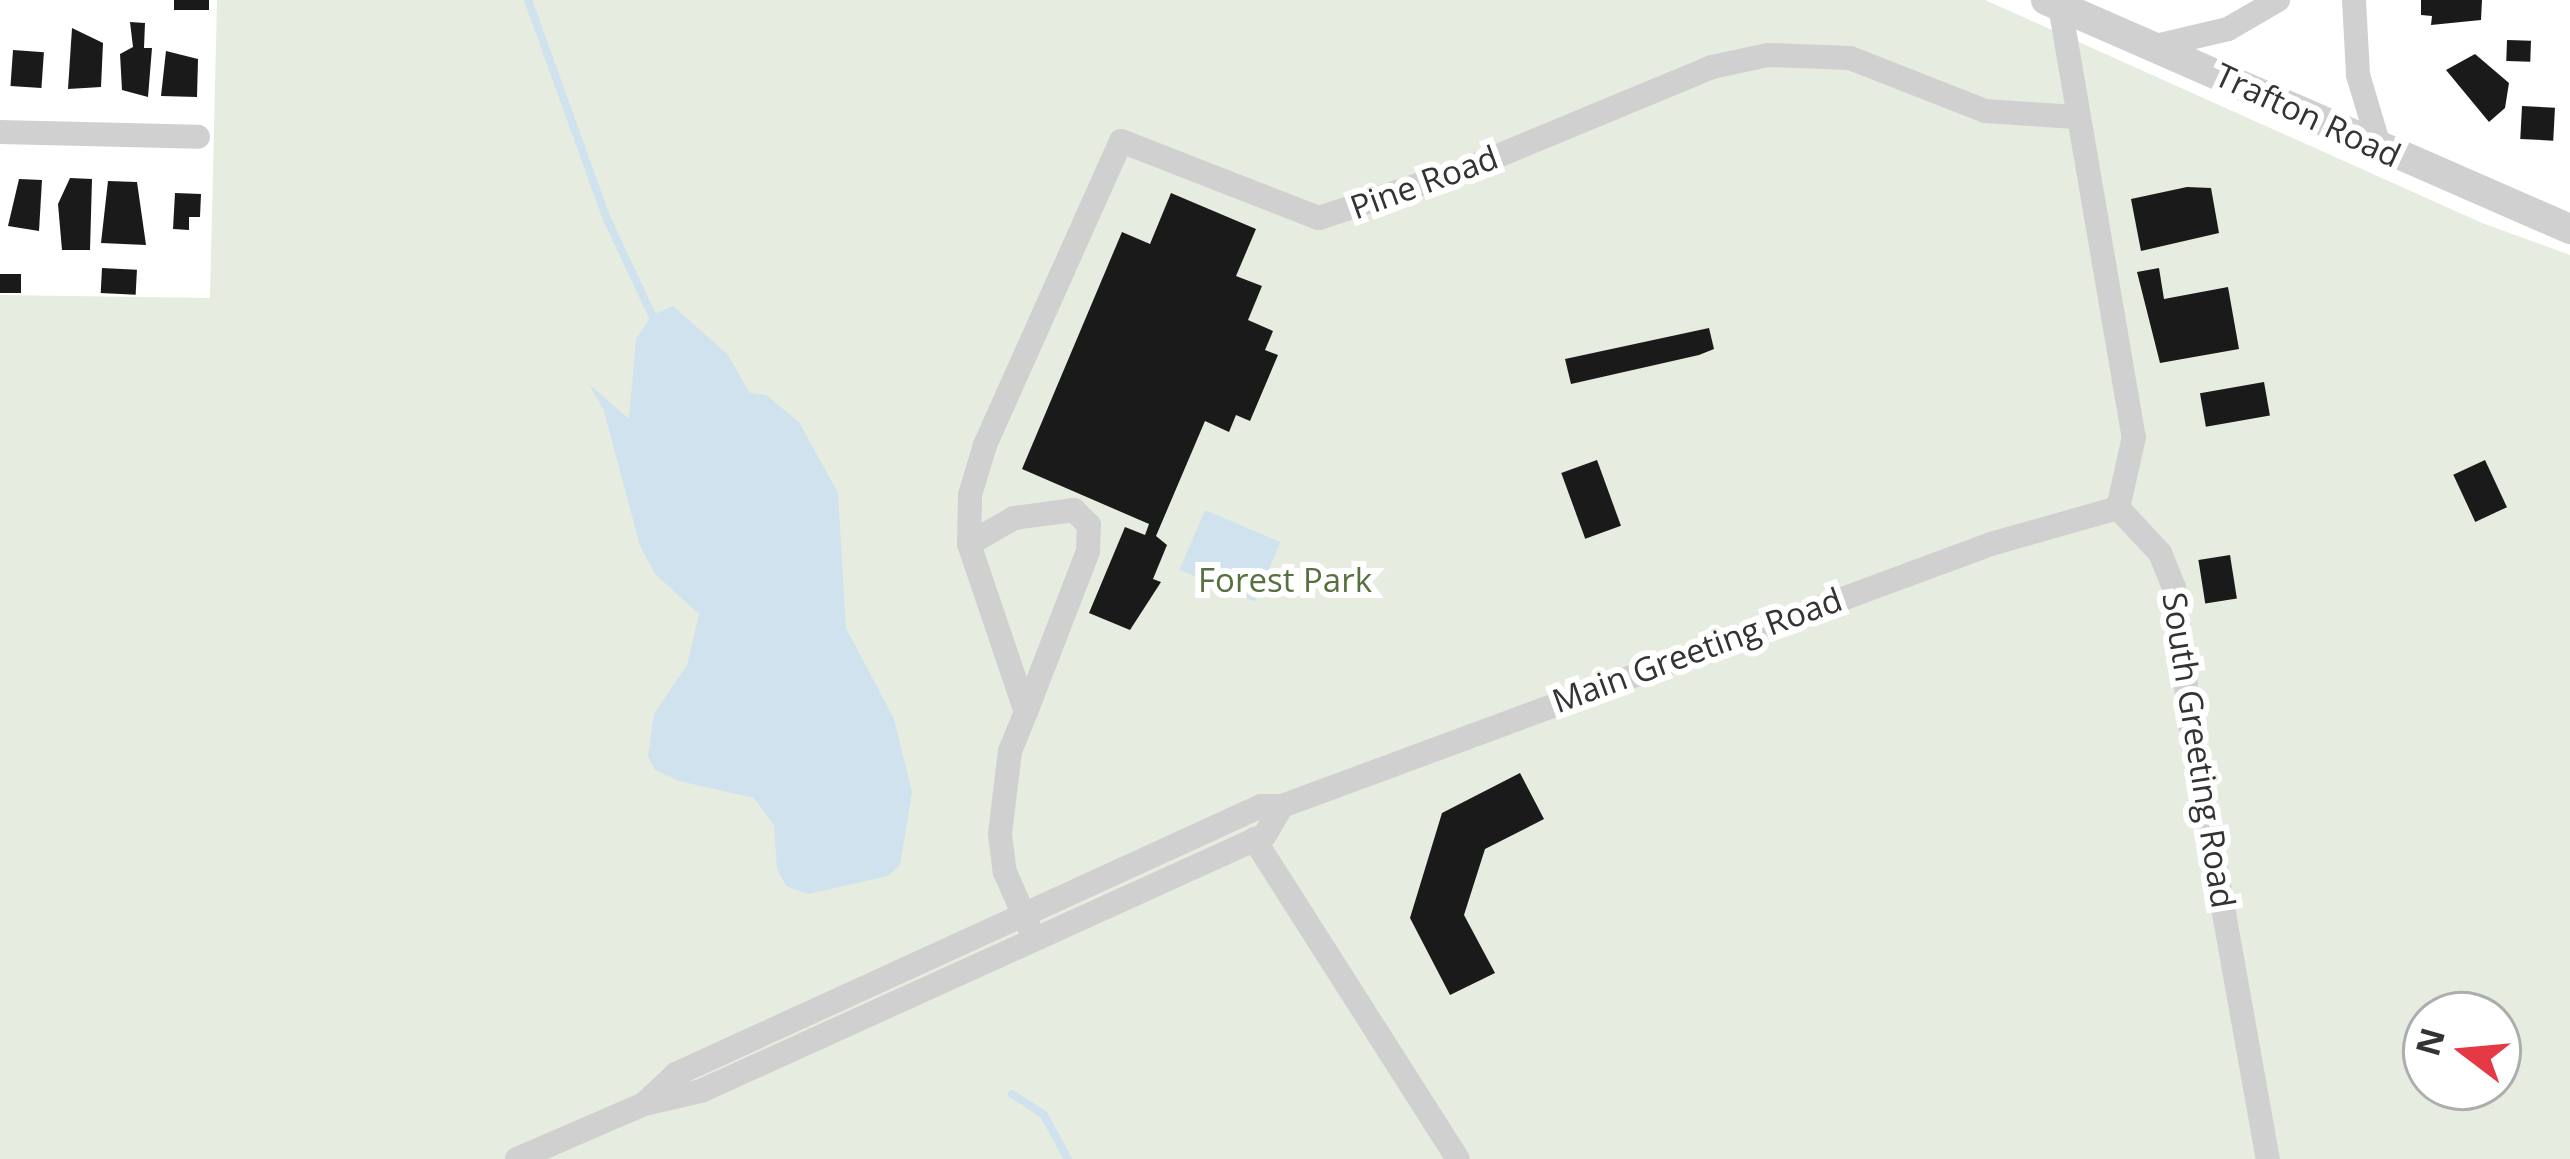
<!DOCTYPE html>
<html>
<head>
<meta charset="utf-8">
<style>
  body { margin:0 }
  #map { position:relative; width:2570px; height:1159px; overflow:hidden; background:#fff; font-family:"Open Sans",sans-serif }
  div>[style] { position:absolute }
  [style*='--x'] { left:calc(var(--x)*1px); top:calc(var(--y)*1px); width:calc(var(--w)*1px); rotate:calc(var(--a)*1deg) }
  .green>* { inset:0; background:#e6ecdf }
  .water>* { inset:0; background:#cfe2ee; transform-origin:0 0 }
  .stream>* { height:8px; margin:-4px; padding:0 4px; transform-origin:4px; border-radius:4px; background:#cfe2ee }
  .building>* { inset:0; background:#1a1a1a; transform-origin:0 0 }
  .minor>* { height:24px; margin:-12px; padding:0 12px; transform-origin:12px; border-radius:12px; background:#d0d0d0 }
  .tertiary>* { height:30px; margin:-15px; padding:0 15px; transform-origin:15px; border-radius:15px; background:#d0d0d0 }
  span { translate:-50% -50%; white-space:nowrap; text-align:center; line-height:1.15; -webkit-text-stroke:12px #fff; paint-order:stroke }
  .street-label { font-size:33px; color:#333 }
  .park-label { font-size:33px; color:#56703f }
  .north { position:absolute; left:2402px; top:991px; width:120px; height:120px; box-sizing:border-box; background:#fff; border:3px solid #adadad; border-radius:50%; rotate:286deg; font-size:33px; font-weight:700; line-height:48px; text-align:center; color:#333 }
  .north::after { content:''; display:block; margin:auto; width:42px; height:54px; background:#e63946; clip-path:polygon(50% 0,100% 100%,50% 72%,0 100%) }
</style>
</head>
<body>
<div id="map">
  <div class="green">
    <i style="clip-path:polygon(evenodd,217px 0,1985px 0,2482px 223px,2570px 255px,2570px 1159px,0 1159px,0 295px,210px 298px,217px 0,2426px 1015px,2498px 1015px,2498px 1087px,2426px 1087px,2426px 1015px)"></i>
  </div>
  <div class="water">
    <i style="clip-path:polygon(673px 306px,727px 354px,750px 393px,766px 395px,799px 422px,838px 493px,846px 628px,894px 719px,912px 792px,900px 865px,888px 876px,808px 894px,786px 886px,777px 869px,774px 825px,754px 798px,679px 781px,655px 770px,648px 756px,654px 714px,687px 665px,699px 614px,655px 574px,640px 546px,604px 411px,589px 384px,629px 419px,636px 339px,652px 315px)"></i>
    <i style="left:1205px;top:510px;width:82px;height:65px;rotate:23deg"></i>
  </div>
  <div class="stream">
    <i style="--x:528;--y:0;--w:233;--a:70.2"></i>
    <i style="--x:607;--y:219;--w:106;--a:64.9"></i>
    <i style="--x:1012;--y:1094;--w:38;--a:33"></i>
    <i style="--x:1044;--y:1115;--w:50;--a:61.4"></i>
  </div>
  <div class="building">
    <i style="left:174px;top:0;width:35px;height:10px"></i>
    <i style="clip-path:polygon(2421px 0,2482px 0,2481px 20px,2431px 25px,2432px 16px,2421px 15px)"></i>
    <i style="clip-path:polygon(130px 22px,145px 23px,144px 48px,152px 48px,148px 97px,122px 90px,120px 54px,133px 47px)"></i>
    <i style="clip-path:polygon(72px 28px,103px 43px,101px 87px,68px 89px)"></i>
    <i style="left:2507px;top:40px;width:24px;height:21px;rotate:2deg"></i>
    <i style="left:13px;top:50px;width:31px;height:36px;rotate:4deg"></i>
    <i style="clip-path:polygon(166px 51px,198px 59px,197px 97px,161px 96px)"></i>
    <i style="clip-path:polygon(2475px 54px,2509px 83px,2505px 108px,2489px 122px,2446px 70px)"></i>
    <i style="left:2522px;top:106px;width:33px;height:33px;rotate:3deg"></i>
    <i style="clip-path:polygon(70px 178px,92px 179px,90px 250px,62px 250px,58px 204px)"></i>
    <i style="clip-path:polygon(19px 179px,42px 180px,39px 231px,8px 226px)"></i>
    <i style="clip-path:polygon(108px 181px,137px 182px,146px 245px,101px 243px)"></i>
    <i style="clip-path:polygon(2187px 187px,2211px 188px,2219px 233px,2141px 251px,2131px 199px)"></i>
    <i style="clip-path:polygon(175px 193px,201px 194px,200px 217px,189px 217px,189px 230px,173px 229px)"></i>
    <i style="clip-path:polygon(1171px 193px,1256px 229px,1236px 276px,1262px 286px,1248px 320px,1273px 331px,1265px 350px,1278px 355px,1250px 421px,1236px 415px,1229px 432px,1205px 421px,1156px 536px,1167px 545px,1153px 579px,1161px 582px,1130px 630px,1089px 613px,1125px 527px,1145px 535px,1149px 524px,1022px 469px,1122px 232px,1150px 244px)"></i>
    <i style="left:102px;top:268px;width:35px;height:25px;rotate:3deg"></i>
    <i style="clip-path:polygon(2159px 268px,2164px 299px,2228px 287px,2239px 349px,2160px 363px,2137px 272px)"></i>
    <i style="left:0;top:274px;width:21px;height:19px"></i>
    <i style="clip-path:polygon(1709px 328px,1714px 349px,1699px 355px,1571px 384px,1565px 359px)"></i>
    <i style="left:2264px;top:382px;width:34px;height:65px;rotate:80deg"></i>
    <i style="left:1597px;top:460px;width:70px;height:38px;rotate:70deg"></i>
    <i style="left:2485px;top:460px;width:52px;height:35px;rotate:65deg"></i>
    <i style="left:2230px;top:555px;width:44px;height:32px;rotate:81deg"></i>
    <i style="clip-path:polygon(1520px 773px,1544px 819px,1485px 849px,1464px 915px,1495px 973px,1450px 995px,1410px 918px,1442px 813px)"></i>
  </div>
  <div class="minor">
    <i style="--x:2059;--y:0;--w:443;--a:80.3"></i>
    <i style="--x:2134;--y:437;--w:73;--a:102.7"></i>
    <i style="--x:2118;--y:508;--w:62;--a:47"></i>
    <i style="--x:2160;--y:553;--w:37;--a:68"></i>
    <i style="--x:2174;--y:587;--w:142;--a:83.1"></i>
    <i style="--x:2191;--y:728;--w:438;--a:79.9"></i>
    <i style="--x:2354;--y:0;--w:75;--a:86.9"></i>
    <i style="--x:2358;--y:75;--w:77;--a:73.4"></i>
    <i style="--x:2156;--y:46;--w:74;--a:-13.3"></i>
    <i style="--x:2228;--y:29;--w:58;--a:-30.1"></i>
    <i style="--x:0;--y:132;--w:198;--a:1.4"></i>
    <i style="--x:969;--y:544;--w:49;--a:-88.8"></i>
    <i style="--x:970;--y:495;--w:52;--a:-73.3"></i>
    <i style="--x:985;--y:445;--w:333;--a:-65.9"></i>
    <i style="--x:1121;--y:141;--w:212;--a:21.3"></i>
    <i style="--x:1319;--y:218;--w:155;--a:-18.4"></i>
    <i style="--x:1466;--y:169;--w:266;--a:-22.5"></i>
    <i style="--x:1712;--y:67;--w:57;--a:-12.1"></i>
    <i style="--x:1768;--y:55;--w:82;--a:2.1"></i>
    <i style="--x:1850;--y:58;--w:145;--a:21.4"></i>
    <i style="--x:1985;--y:111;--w:90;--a:3.8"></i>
    <i style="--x:1026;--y:712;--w:173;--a:-68.9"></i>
    <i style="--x:1088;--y:551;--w:26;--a:-88"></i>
    <i style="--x:1089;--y:525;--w:21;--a:-135"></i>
    <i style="--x:1074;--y:510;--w:61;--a:172.4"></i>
    <i style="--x:1014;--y:518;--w:52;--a:150"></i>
    <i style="--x:969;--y:544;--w:177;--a:71.3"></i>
    <i style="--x:1026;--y:712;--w:42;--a:112.3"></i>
    <i style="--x:1010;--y:751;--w:84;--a:96.9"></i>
    <i style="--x:1000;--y:834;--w:38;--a:83"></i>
    <i style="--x:1005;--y:872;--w:60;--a:66.4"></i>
    <i style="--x:1254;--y:839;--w:379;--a:57.5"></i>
    <i style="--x:644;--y:1104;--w:44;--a:-43.2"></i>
    <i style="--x:676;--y:1074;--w:643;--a:-24.61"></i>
    <i style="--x:1261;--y:806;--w:21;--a:0"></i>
    <i style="--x:1282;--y:806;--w:756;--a:-20.28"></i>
    <i style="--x:1991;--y:544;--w:132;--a:-15.8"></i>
    <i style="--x:517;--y:1159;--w:138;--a:-23.4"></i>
    <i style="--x:644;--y:1104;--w:58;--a:-12.8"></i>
    <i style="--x:701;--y:1091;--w:619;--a:-24.41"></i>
    <i style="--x:1265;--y:835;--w:34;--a:-60"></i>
  </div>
  <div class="tertiary">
    <i style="--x:2046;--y:0;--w:572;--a:23.61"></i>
  </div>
  <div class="street-label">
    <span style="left:2308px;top:115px;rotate:25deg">Trafton Road</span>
    <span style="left:1424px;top:182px;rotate:-20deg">Pine Road</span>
    <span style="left:1697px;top:650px;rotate:-20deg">Main Greeting Road</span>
    <span style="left:2199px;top:750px;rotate:81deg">South Greeting Road</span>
  </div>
  <div class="park-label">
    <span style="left:1285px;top:580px">Forest Park</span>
  </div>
  <div class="north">N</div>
</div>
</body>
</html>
